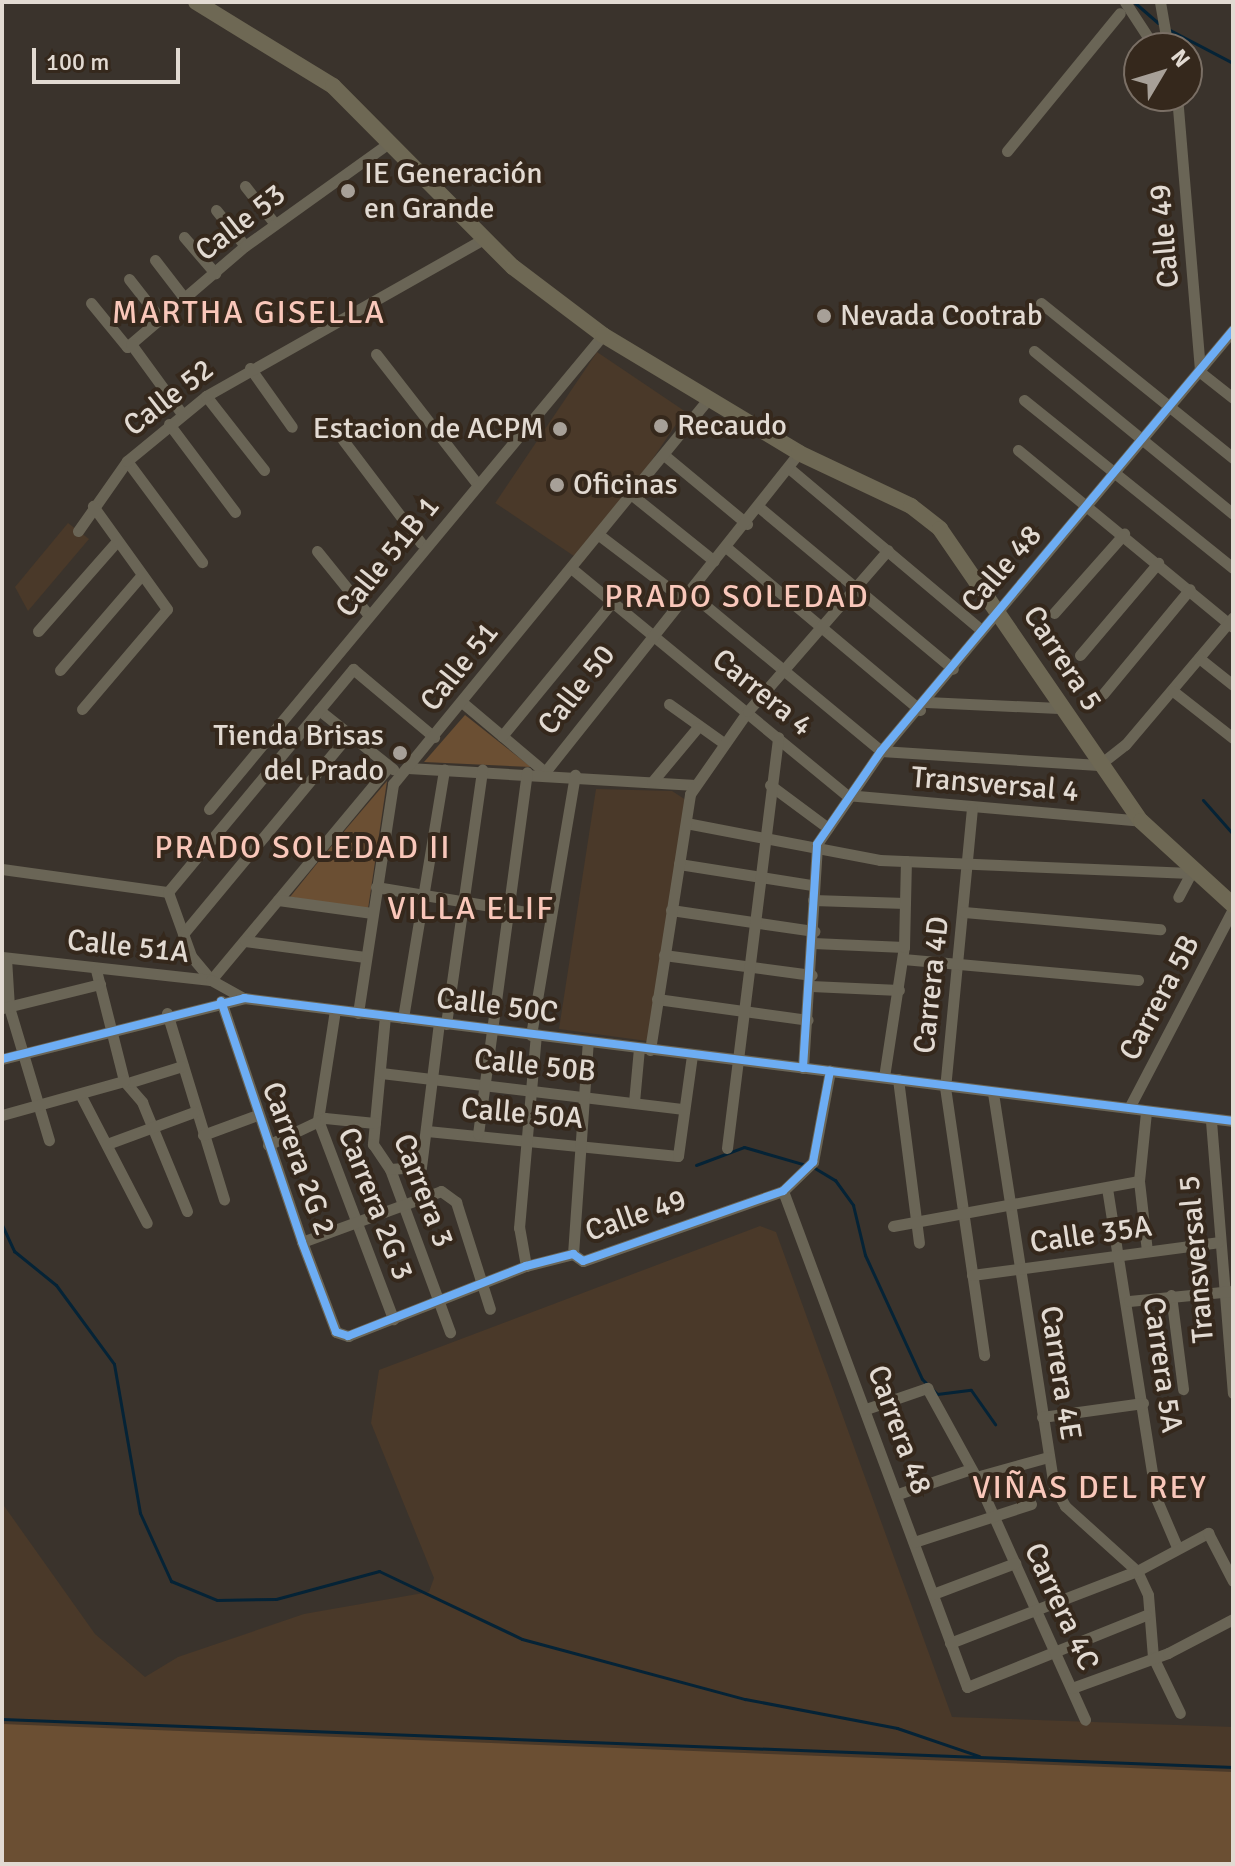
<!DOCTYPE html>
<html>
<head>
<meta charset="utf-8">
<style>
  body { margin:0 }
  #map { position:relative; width:1235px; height:1866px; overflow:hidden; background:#3a332c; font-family:Signika,sans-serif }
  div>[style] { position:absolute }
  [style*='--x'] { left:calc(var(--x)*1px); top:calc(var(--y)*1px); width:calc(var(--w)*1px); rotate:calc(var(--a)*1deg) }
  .built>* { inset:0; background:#4a3929; transform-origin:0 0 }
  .green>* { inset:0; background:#6b4f33 }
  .stream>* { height:3px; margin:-1.5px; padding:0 1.5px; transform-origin:1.5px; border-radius:1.5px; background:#052336 }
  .street>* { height:11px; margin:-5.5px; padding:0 5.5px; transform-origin:5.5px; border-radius:5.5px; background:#6a6556 }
  .secondary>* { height:16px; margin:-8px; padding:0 8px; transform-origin:8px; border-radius:8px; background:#6e6854 }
  .cycleway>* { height:8px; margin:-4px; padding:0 4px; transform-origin:4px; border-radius:4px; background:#6dadf4 }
  .dots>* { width:22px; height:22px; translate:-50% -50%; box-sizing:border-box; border:4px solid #35281c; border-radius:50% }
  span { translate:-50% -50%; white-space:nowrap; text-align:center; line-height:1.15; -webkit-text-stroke:8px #35281c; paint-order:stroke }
  .poi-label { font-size:30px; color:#e2dad2 }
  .left { translate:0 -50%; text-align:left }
  .right { translate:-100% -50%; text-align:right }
  .street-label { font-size:30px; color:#e2dad2 }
  .neighbourhood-label { font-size:32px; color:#f9c7ba; letter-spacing:2px }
  .frame { position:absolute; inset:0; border:4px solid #e2dad2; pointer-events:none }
  .north { position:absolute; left:1123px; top:32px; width:80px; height:80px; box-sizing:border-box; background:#35281c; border:2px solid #7a6f65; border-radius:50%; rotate:52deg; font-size:22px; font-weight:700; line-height:32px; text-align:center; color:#e2dad2 }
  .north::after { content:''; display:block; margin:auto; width:28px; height:36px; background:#a7a098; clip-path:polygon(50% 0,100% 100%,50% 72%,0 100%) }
  .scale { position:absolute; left:32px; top:48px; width:148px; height:36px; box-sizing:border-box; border:4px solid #e2dad2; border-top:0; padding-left:10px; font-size:24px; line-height:28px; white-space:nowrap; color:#e2dad2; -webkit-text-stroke:6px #35281c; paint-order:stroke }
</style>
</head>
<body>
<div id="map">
  <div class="built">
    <i style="left:597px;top:352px;width:106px;height:182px;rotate:34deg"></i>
    <i style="clip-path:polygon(68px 523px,89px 539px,28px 611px,15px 587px)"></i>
    <i style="clip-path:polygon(596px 789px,672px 791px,686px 800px,647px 1041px,559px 1029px)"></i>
    <i style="clip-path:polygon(760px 1226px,776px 1232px,952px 1717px,1233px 1727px,1233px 1864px,2px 1864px,2px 1503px,95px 1634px,145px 1677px,178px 1657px,304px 1614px,429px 1592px,434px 1578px,371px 1423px,379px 1370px)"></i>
  </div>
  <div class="green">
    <i style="clip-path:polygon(465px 715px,531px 767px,424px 762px)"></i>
    <i style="clip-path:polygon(387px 781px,368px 909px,290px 897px,323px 856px)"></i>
    <i style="clip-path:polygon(2px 1724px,1233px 1772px,1233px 1864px,2px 1864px)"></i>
  </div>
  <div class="stream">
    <i style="--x:1134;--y:2;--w:32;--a:41"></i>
    <i style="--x:1168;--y:29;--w:73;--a:27.6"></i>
    <i style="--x:1203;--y:800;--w:45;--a:48.6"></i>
    <i style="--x:696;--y:1165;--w:51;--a:-20.6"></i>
    <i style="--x:744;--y:1147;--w:65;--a:16.2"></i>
    <i style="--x:813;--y:1167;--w:26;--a:31"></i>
    <i style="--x:835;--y:1180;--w:31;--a:54"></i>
    <i style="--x:853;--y:1205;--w:51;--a:76.5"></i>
    <i style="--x:865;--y:1255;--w:136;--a:65.3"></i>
    <i style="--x:922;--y:1379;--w:21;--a:45"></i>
    <i style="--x:937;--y:1394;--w:34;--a:-7"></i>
    <i style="--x:971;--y:1390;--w:42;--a:54.8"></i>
    <i style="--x:2;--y:1225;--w:29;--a:65"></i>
    <i style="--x:14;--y:1251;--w:54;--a:39"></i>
    <i style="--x:56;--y:1285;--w:98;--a:53.7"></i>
    <i style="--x:114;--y:1364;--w:151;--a:80.1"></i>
    <i style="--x:140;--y:1513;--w:75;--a:65.5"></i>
    <i style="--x:171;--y:1581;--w:50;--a:22.4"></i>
    <i style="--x:217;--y:1600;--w:59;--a:-1"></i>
    <i style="--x:276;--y:1599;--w:107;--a:-15.2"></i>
    <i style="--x:379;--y:1571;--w:158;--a:25.4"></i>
    <i style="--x:522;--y:1639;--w:231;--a:15.1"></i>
    <i style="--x:745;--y:1699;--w:155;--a:10.8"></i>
    <i style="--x:897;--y:1728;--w:87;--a:18.9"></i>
    <i style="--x:2;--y:1719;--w:1232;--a:2.23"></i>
  </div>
  <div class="street">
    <i style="--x:1125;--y:2;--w:55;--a:56.9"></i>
    <i style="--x:1160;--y:2;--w:47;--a:80.1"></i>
    <i style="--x:1177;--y:96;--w:277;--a:85.2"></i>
    <i style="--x:1007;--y:151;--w:178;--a:-50.7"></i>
    <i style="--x:245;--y:186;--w:48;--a:51.7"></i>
    <i style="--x:216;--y:210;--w:46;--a:51.1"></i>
    <i style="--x:184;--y:237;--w:48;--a:49.3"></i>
    <i style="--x:155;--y:260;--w:49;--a:52.4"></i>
    <i style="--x:129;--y:279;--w:52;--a:52"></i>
    <i style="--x:91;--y:303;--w:57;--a:50.7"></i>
    <i style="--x:127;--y:347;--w:155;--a:-40.6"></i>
    <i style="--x:245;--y:246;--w:178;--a:-35.6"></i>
    <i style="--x:1041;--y:303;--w:247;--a:38.9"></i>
    <i style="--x:131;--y:344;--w:87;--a:53.9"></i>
    <i style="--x:1034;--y:351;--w:257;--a:39.3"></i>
    <i style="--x:376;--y:354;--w:166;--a:52.1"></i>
    <i style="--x:250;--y:368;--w:72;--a:54.6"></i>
    <i style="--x:1200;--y:372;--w:42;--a:38.2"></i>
    <i style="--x:206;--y:396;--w:94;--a:51.9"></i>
    <i style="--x:1024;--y:400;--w:268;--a:38.8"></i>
    <i style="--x:169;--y:424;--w:110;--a:53.1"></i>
    <i style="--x:343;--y:440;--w:129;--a:52.9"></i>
    <i style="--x:1018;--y:450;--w:278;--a:39.5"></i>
    <i style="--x:664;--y:455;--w:108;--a:39.7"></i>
    <i style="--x:127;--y:461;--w:126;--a:53.4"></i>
    <i style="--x:790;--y:469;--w:250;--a:40.1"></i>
    <i style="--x:632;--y:495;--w:105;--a:38.8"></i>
    <i style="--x:760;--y:508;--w:251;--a:39.8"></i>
    <i style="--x:78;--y:531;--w:85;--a:-55"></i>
    <i style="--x:127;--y:461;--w:102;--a:-39.4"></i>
    <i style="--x:206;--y:396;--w:318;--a:-29.5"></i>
    <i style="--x:599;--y:535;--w:106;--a:37.3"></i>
    <i style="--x:727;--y:548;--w:252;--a:40"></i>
    <i style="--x:317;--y:551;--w:80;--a:51.1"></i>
    <i style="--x:571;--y:568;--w:357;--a:39.5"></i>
    <i style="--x:846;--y:795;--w:296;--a:5"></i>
    <i style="--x:689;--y:592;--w:249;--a:39.6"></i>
    <i style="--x:881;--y:751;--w:218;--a:3.7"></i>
    <i style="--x:1099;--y:765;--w:33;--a:-38"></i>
    <i style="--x:1125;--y:745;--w:167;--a:-49.8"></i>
    <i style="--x:1054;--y:613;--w:106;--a:-48.5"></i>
    <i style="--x:38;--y:631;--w:120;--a:-48.7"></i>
    <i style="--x:1080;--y:655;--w:121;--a:-49.7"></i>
    <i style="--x:1199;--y:658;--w:43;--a:38.5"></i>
    <i style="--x:60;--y:670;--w:123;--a:-49.3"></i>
    <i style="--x:1173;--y:691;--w:76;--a:38.1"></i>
    <i style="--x:1103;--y:694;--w:136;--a:-50.4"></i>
    <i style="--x:926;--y:702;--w:133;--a:2.6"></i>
    <i style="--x:463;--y:703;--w:107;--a:40.1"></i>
    <i style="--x:545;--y:772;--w:408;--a:-51.5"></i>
    <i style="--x:669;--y:704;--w:65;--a:35.6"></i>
    <i style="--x:82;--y:709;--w:131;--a:-49.6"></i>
    <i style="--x:167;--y:609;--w:127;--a:-125.7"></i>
    <i style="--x:319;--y:710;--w:95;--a:38.6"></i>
    <i style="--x:502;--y:736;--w:173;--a:-50.6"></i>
    <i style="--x:408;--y:768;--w:288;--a:3.4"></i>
    <i style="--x:652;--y:782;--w:70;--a:-50.2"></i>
    <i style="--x:770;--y:785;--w:72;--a:36.6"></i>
    <i style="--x:972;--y:808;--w:280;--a:95.5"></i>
    <i style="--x:945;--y:1087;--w:271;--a:81.7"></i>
    <i style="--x:209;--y:809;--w:616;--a:-50.27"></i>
    <i style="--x:686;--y:823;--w:197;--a:10.8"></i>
    <i style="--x:880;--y:860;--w:311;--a:2.4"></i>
    <i style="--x:1191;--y:873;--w:27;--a:118"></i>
    <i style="--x:679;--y:864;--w:135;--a:9"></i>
    <i style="--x:2;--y:869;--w:168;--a:7.9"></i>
    <i style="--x:376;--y:887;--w:177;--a:9.4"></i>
    <i style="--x:168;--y:892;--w:290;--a:-50.3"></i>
    <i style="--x:353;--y:669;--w:106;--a:40"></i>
    <i style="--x:168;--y:892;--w:68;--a:70.2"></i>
    <i style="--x:191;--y:956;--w:31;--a:50"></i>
    <i style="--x:211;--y:980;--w:278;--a:-50.2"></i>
    <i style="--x:278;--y:900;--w:95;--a:7.9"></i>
    <i style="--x:813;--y:900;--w:92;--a:1.9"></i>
    <i style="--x:671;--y:910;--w:145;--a:8.4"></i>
    <i style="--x:964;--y:912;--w:197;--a:5"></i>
    <i style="--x:183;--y:934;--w:260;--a:-50.3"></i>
    <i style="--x:245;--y:941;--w:121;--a:7.6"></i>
    <i style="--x:813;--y:943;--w:91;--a:2.5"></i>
    <i style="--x:664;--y:955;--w:149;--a:7.7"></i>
    <i style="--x:2;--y:957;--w:210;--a:6.3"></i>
    <i style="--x:211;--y:980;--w:37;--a:29"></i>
    <i style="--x:6;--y:958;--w:49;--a:86.5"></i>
    <i style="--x:9;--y:1007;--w:139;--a:73.3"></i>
    <i style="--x:903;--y:959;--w:236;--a:5.1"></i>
    <i style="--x:96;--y:970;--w:114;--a:75.8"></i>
    <i style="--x:124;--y:1081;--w:28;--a:49"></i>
    <i style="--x:142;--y:1102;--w:118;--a:67.6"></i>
    <i style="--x:811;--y:986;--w:88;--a:2.6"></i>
    <i style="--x:657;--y:999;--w:152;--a:7.9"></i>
    <i style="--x:221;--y:1001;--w:254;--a:71.4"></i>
    <i style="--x:302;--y:1242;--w:96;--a:69.3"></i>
    <i style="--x:336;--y:1332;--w:13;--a:18"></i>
    <i style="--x:348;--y:1336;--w:191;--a:-21.5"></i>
    <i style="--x:526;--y:1266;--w:49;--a:-14.3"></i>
    <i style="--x:573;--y:1254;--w:12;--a:35"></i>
    <i style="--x:583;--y:1261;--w:212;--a:-19.3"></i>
    <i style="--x:783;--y:1191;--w:42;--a:-44"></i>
    <i style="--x:813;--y:1162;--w:93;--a:-79.4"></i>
    <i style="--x:3;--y:1008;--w:100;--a:-13.9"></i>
    <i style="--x:335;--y:1010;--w:111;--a:98.8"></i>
    <i style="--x:318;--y:1120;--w:213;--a:69.3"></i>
    <i style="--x:167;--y:1013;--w:195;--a:73"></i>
    <i style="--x:358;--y:1013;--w:232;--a:-81.3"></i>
    <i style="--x:393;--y:784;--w:496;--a:-50.7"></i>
    <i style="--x:385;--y:1016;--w:129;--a:95.4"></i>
    <i style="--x:373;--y:1144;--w:30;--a:56"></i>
    <i style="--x:390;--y:1169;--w:174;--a:69.8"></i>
    <i style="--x:403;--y:1018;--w:252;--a:-80.6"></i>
    <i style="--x:446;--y:1024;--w:257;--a:-81.9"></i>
    <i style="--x:531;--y:1035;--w:264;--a:-80.4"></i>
    <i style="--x:650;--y:1050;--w:259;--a:-81.1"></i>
    <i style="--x:690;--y:794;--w:101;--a:-55.1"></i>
    <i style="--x:748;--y:711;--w:213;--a:-49"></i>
    <i style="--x:2;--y:1059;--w:250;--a:-14.1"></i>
    <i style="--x:244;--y:998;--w:997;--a:7.09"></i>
    <i style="--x:803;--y:1068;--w:224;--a:-86.4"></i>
    <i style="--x:817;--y:844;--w:113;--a:-55.5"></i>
    <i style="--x:881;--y:751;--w:549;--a:-50.1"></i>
    <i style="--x:381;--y:1073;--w:305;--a:6.8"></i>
    <i style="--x:884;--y:1077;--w:132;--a:-81.3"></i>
    <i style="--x:904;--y:947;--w:86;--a:-88.7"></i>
    <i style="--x:898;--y:1079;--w:165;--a:82.7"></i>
    <i style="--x:131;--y:1082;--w:53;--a:-17.4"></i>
    <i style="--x:993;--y:1093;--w:398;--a:81.2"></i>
    <i style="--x:1054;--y:1486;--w:23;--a:61"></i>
    <i style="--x:1065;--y:1506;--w:97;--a:42.1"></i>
    <i style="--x:1137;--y:1571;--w:26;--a:65"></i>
    <i style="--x:1148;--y:1595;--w:62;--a:85.4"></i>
    <i style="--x:1153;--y:1657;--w:62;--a:64.3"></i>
    <i style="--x:80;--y:1094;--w:145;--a:62.6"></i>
    <i style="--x:634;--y:1102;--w:54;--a:-84.7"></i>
    <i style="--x:1129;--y:1108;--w:225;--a:-62.4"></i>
    <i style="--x:1146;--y:1112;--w:69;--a:95.8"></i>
    <i style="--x:1139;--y:1181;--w:70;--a:83.5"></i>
    <i style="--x:2;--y:1115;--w:127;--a:-15.6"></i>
    <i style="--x:1211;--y:1121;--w:273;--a:85.4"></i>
    <i style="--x:427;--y:1131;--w:252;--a:5.7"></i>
    <i style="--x:678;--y:1156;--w:102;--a:-82.1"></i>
    <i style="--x:478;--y:1134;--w:365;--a:-82.3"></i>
    <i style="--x:203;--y:1135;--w:58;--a:-20.3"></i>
    <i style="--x:107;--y:1144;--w:93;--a:-20.2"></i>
    <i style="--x:268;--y:1145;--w:63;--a:-25.3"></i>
    <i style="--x:325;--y:1118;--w:50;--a:5.7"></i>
    <i style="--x:727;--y:1148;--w:414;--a:-82.9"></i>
    <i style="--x:390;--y:1169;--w:31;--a:-4"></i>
    <i style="--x:421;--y:1167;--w:145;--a:-82.9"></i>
    <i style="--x:1107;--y:1188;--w:314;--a:81"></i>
    <i style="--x:1156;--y:1498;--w:53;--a:66.8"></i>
    <i style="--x:783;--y:1191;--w:529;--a:69.65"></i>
    <i style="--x:967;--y:1687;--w:193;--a:-21.9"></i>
    <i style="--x:893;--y:1226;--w:250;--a:-10.4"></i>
    <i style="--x:302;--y:1242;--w:148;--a:-20.1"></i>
    <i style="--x:441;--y:1191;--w:19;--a:36"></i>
    <i style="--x:456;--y:1202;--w:112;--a:72.4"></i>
    <i style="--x:573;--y:1254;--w:213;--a:-86"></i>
    <i style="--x:526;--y:1266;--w:39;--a:-100"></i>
    <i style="--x:519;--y:1228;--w:194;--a:-85"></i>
    <i style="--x:972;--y:1275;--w:248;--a:-7.6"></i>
    <i style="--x:1171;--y:1295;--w:95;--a:82.7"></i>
    <i style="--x:1129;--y:1301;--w:104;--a:-5.5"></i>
    <i style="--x:866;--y:1409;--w:65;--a:-19"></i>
    <i style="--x:927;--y:1388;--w:102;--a:61.2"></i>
    <i style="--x:976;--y:1477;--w:266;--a:65.8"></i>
    <i style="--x:1042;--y:1417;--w:102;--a:-7.9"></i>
    <i style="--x:976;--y:1477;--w:75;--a:-15.5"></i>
    <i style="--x:898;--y:1494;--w:77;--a:-18.9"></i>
    <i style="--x:914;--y:1542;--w:123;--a:-18"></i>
    <i style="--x:933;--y:1594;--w:88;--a:-20.7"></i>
    <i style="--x:950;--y:1643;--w:200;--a:-21.1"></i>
    <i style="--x:1137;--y:1571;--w:81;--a:-28.2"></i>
    <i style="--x:1208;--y:1533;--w:54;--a:62.5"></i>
    <i style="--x:1072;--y:1688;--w:102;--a:-20"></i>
    <i style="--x:1168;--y:1653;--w:73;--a:-27.6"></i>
  </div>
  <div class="secondary">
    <i style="--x:196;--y:2;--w:161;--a:31.5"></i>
    <i style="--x:333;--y:86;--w:255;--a:45.2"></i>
    <i style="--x:513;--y:267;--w:113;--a:37.1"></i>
    <i style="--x:603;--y:335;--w:229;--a:31"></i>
    <i style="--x:799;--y:453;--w:124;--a:25.3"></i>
    <i style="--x:911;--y:506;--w:37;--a:38"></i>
    <i style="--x:940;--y:529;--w:354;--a:55.5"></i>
    <i style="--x:1141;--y:821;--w:125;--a:42.4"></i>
  </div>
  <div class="cycleway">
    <i style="--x:221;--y:1001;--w:254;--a:71.4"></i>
    <i style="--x:302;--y:1242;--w:96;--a:69.3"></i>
    <i style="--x:336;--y:1332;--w:13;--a:18"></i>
    <i style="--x:348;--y:1336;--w:191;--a:-21.5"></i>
    <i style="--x:526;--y:1266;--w:49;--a:-14.3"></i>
    <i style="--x:573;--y:1254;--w:12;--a:35"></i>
    <i style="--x:583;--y:1261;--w:212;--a:-19.3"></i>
    <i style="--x:783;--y:1191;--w:42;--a:-44"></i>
    <i style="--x:813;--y:1162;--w:93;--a:-79.4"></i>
    <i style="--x:2;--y:1059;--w:250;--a:-14.1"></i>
    <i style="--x:244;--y:998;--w:997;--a:7.09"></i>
    <i style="--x:803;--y:1068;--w:224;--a:-86.4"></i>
    <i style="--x:817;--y:844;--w:113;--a:-55.5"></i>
    <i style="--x:881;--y:751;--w:549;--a:-50.1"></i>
  </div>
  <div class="dots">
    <i style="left:348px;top:191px;background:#a7a098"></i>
    <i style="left:824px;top:316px;background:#a7a098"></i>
    <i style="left:661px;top:426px;background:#a7a098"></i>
    <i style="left:560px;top:429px;background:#a7a098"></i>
    <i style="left:557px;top:485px;background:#a7a098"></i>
    <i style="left:400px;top:753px;background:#a7a098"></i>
  </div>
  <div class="poi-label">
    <span class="left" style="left:364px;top:191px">IE Generación<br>en Grande</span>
    <span class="left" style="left:840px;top:316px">Nevada Cootrab</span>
    <span class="left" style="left:677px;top:426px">Recaudo</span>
    <span class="right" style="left:544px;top:429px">Estacion de ACPM</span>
    <span class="left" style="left:573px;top:485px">Oficinas</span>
    <span class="right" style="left:384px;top:753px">Tienda Brisas<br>del Prado</span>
  </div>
  <div class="street-label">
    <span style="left:241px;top:223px;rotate:-38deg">Calle 53</span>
    <span style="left:1165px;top:236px;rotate:-95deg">Calle 49</span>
    <span style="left:169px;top:398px;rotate:-38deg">Calle 52</span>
    <span style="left:388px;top:557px;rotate:-51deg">Calle 51B 1</span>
    <span style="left:1002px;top:569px;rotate:-49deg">Calle 48</span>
    <span style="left:1062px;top:659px;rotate:57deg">Carrera 5</span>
    <span style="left:460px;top:667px;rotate:-51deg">Calle 51</span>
    <span style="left:577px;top:690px;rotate:-52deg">Calle 50</span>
    <span style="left:762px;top:693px;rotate:39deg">Carrera 4</span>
    <span style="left:995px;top:785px;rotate:5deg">Transversal 4</span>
    <span style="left:128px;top:947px;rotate:6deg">Calle 51A</span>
    <span style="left:932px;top:985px;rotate:-84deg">Carrera 4D</span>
    <span style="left:1160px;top:998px;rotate:-62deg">Carrera 5B</span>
    <span style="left:497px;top:1006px;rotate:7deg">Calle 50C</span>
    <span style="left:535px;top:1066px;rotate:6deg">Calle 50B</span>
    <span style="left:522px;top:1114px;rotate:5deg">Calle 50A</span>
    <span style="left:298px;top:1159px;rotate:70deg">Carrera 2G 2</span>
    <span style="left:423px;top:1191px;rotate:69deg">Carrera 3</span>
    <span style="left:375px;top:1204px;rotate:69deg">Carrera 2G 3</span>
    <span style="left:636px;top:1216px;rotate:-19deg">Calle 49</span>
    <span style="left:1091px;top:1235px;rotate:-8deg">Calle 35A</span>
    <span style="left:1197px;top:1259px;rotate:-95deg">Transversal 5</span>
    <span style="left:1162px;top:1365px;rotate:82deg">Carrera 5A</span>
    <span style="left:1060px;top:1373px;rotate:81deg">Carrera 4E</span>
    <span style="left:899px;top:1430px;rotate:70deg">Carrera 48</span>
    <span style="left:1061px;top:1607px;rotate:65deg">Carrera 4C</span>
  </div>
  <div class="neighbourhood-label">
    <span style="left:249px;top:313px">MARTHA GISELLA</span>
    <span style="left:737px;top:597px">PRADO SOLEDAD</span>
    <span style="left:303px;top:848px">PRADO SOLEDAD II</span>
    <span style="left:471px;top:909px">VILLA ELIF</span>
    <span style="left:1090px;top:1488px">VIÑAS DEL REY</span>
  </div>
  <div class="frame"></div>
  <div class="north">N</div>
  <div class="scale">100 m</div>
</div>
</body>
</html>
